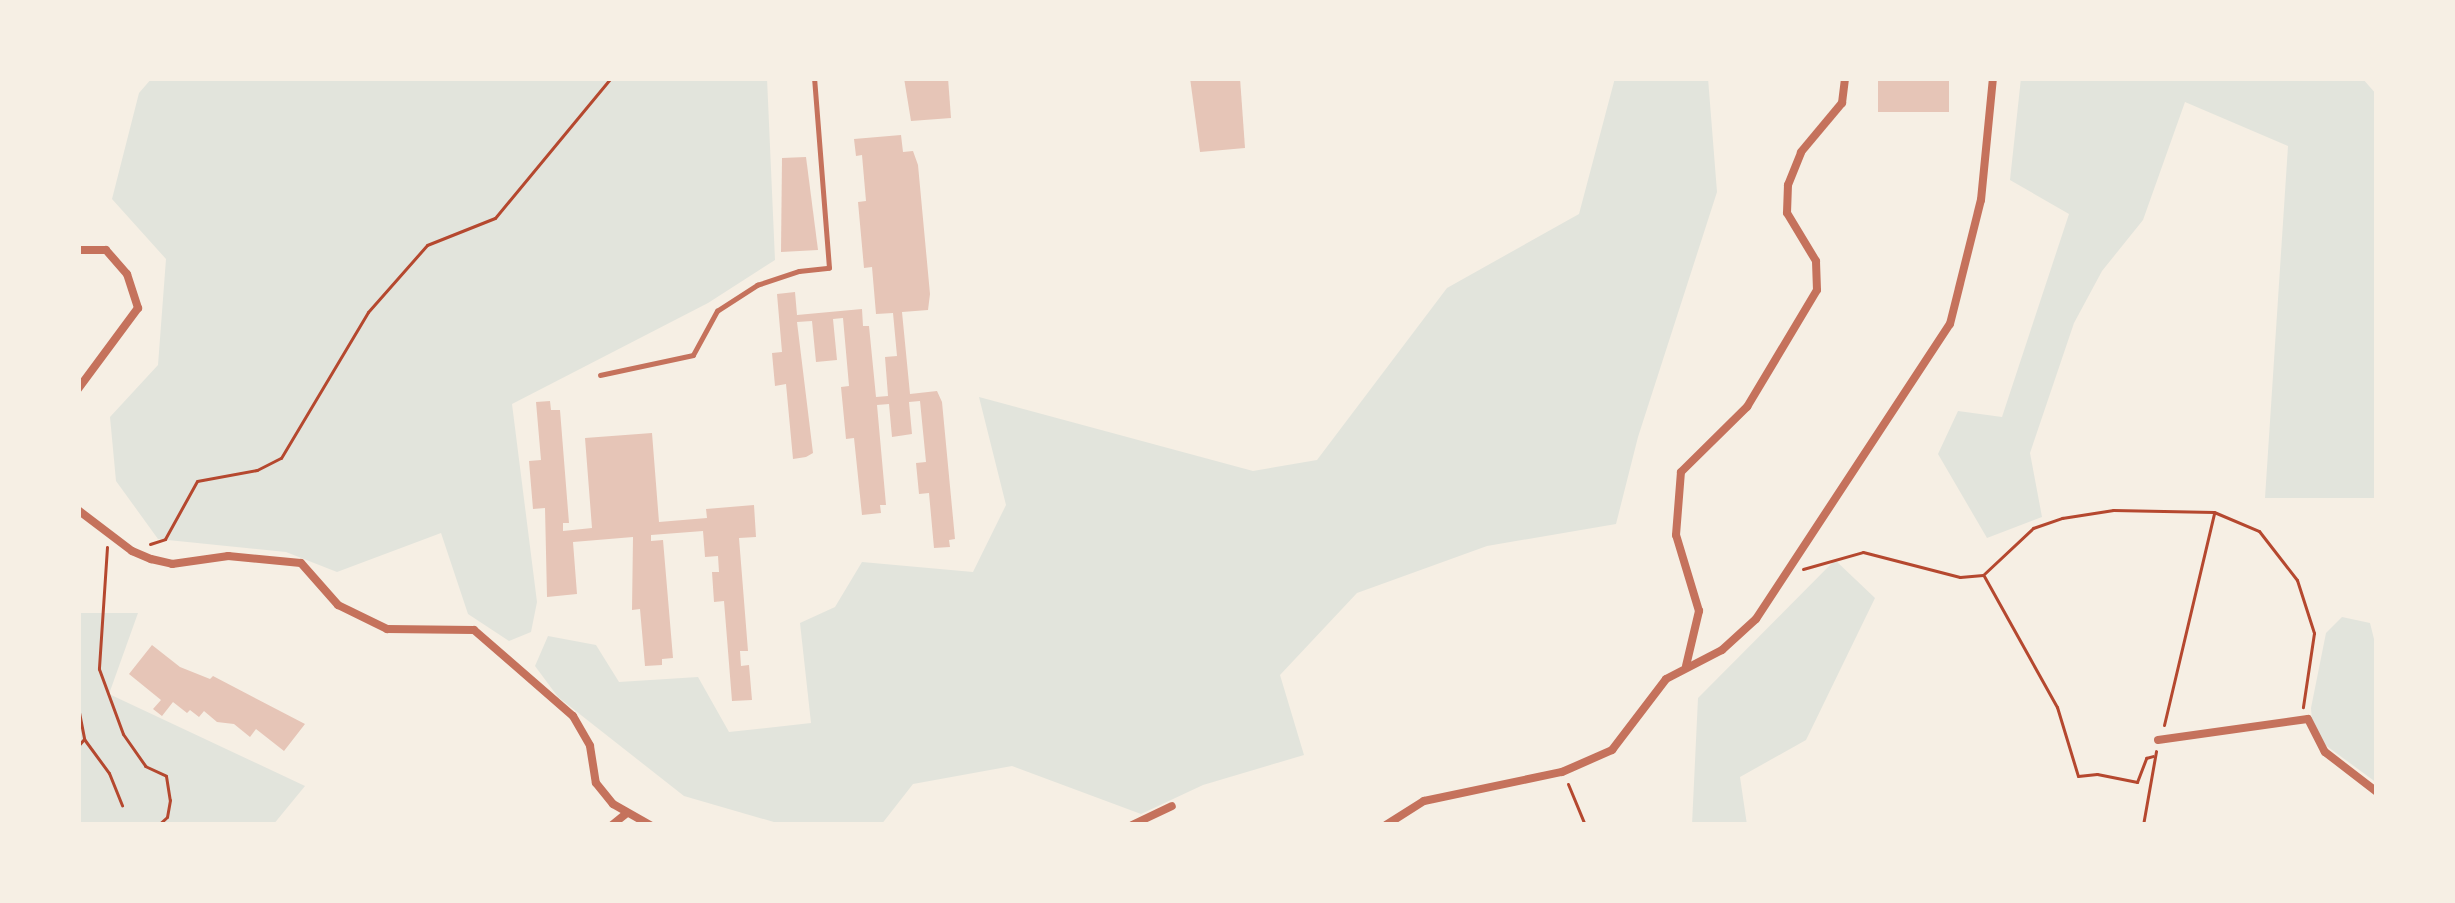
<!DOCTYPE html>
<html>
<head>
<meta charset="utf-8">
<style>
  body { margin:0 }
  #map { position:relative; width:2455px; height:903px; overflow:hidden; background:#f6efe4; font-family:"Varela Round",sans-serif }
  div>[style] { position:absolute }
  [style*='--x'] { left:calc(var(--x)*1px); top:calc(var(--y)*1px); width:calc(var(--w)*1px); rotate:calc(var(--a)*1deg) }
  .green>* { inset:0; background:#e2e4dc }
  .building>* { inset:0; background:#e6c5b7; transform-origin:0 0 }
  .path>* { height:3px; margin:-1.5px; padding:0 1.5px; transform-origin:1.5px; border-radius:1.5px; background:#b5482f }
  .service>* { height:4.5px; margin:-2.25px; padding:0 2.25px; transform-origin:2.25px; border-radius:2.25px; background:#c5725c }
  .minor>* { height:8px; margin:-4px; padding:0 4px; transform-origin:4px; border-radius:4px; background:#c5725c }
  span { translate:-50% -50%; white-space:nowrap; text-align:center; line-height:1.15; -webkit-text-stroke:12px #f6efe4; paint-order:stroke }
  .frame { position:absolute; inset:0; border:81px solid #f6efe4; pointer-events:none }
</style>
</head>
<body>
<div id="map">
  <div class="green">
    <i style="clip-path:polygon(152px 78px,767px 78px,775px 260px,708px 303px,512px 404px,537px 602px,531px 632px,509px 641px,468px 614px,441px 533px,337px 572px,286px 552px,158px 539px,116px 481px,110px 417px,158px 365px,166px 259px,112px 199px,139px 93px)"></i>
    <i style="clip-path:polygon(1615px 78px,1708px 78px,1717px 192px,1638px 437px,1616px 524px,1487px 546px,1357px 593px,1280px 675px,1304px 755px,1203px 785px,1141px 814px,1012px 766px,913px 784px,881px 825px,784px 825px,684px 796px,558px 697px,535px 666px,548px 636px,596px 645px,619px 682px,698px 677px,729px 732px,811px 723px,800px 623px,835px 607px,862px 562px,973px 572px,1006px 505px,979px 397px,1253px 471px,1317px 460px,1447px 288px,1579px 214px)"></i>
    <i style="clip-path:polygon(2021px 78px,2362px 78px,2377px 95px,2377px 498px,2265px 498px,2288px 146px,2185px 102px,2143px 220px,2102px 271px,2074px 323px,2030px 453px,2042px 517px,1987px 538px,1938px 454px,1958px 411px,2002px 417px,2069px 214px,2010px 180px)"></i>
    <i style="clip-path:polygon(1835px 560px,1875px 598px,1806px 740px,1740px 777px,1747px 825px,1692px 825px,1698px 698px)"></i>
    <i style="clip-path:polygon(78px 613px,138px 613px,109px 694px,305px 786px,273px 825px,78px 825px)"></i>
    <i style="clip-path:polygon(2342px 617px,2370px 623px,2377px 651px,2377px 783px,2313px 736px,2311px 708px,2326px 633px)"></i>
  </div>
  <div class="building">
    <i style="clip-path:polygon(904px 78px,948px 78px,951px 118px,911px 121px)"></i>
    <i style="clip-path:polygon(1190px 78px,1240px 78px,1245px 148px,1200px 152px)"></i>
    <i style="left:1878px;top:78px;width:71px;height:34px"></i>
    <i style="clip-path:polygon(901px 135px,903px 152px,913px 151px,918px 165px,930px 294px,928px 310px,902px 312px,910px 394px,937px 391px,942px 402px,955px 539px,949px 540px,950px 547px,934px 548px,929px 493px,919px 494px,916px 463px,926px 462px,920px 401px,909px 402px,912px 434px,892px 437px,889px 404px,877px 405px,886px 505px,880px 505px,881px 513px,862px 515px,854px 438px,846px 439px,841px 387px,849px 386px,843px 318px,833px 319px,837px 360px,816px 362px,812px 321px,797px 322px,813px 453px,806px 457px,793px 459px,786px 384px,775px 386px,772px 353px,782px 352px,777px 294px,795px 292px,797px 315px,862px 309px,863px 326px,869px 326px,876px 397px,888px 396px,885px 357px,897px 356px,893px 313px,876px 314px,872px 267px,864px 268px,858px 202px,866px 201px,862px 155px,856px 156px,854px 139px)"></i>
    <i style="clip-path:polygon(806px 157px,818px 250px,781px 252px,782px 158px)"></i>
    <i style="clip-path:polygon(550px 401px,551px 410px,560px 410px,569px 523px,563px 523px,563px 531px,592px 528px,585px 438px,652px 433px,659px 522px,707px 518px,706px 509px,754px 505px,756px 537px,739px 538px,748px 651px,740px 651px,741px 666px,749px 665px,752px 700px,732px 701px,724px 601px,714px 602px,712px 572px,719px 572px,718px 556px,705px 557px,703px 531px,651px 535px,651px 541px,663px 540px,673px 658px,662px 659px,662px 665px,645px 666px,640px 609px,632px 610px,633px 537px,573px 542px,577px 594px,547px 597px,545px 508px,533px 509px,529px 461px,541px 460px,536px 402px)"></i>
    <i style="clip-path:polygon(152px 645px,180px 667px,210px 679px,213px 676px,305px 724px,284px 751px,256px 729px,250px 737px,234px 724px,217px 722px,204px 711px,199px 717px,190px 710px,187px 713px,173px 702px,162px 716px,153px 709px,161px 700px,129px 674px)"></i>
  </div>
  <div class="path">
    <i style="--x:150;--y:544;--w:16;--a:-18"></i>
    <i style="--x:165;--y:539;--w:66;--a:-61.1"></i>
    <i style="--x:197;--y:481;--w:61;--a:-10.4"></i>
    <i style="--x:257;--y:470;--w:27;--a:-27"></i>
    <i style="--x:281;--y:458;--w:170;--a:-59.2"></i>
    <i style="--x:368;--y:312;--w:89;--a:-48.6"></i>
    <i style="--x:427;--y:245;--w:73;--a:-21.7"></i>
    <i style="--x:495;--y:218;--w:182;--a:-50.4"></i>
    <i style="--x:107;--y:547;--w:122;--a:93.8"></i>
    <i style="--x:99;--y:669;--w:69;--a:69.7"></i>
    <i style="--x:123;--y:734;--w:39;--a:55"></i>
    <i style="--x:145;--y:766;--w:23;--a:25"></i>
    <i style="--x:166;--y:776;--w:24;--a:81"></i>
    <i style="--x:170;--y:800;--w:17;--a:100"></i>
    <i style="--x:167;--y:817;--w:12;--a:138"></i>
    <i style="--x:1803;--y:569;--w:62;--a:-15.8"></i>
    <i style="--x:1863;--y:552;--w:100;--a:14.5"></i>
    <i style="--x:1960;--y:577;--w:23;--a:-5"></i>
    <i style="--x:1983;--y:575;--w:69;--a:-43.2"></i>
    <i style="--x:2033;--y:528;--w:31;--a:-19"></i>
    <i style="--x:2062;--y:518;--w:52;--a:-8.9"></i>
    <i style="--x:2113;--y:510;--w:101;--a:1.1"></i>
    <i style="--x:2214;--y:512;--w:49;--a:22.9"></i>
    <i style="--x:2259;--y:531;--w:62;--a:52.2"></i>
    <i style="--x:2297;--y:580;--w:56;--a:72.2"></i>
    <i style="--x:2314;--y:633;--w:75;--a:98.5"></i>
    <i style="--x:1984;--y:576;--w:150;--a:60.9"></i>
    <i style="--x:2057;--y:707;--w:72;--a:73.1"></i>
    <i style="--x:2078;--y:776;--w:19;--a:-6"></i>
    <i style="--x:2097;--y:774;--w:41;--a:11.3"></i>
    <i style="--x:2137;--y:782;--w:26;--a:-69"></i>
    <i style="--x:2146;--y:758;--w:7;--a:-16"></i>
    <i style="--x:78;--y:707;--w:33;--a:79"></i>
    <i style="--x:84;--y:739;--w:9;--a:131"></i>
    <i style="--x:2164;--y:725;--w:218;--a:-76.7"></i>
    <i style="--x:84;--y:739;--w:42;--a:53.7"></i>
    <i style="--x:109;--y:773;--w:35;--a:68"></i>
    <i style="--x:1568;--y:784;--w:44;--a:67.5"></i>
    <i style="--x:2143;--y:825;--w:75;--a:-80"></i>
  </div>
  <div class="service">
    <i style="--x:600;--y:375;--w:95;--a:-12.1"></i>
    <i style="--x:693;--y:355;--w:50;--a:-61.4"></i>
    <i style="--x:717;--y:311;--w:48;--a:-33"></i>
    <i style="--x:757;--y:285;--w:44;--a:-18.4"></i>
    <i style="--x:799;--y:271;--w:30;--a:-6"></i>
    <i style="--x:829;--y:268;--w:191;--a:-94.5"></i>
  </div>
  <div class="minor">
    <i style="--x:78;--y:250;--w:28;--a:0"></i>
    <i style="--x:106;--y:250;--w:32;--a:49"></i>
    <i style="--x:127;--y:274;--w:36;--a:72"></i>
    <i style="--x:138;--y:308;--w:101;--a:126.5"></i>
    <i style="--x:78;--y:510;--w:68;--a:37.2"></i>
    <i style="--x:132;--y:551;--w:21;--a:23"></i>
    <i style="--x:151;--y:559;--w:22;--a:13"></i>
    <i style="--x:172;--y:564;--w:57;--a:-8.1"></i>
    <i style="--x:228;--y:556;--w:73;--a:5.5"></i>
    <i style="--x:301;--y:563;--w:56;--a:48.6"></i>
    <i style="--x:338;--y:605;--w:55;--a:26.1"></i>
    <i style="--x:387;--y:629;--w:87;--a:0.7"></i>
    <i style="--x:474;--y:630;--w:131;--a:41"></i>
    <i style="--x:573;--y:716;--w:34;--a:60"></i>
    <i style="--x:590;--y:746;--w:37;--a:81"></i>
    <i style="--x:596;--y:783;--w:27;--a:51"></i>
    <i style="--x:613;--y:804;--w:43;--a:29.6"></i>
    <i style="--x:1686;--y:666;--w:57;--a:-76.7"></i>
    <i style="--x:1699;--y:611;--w:79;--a:-106.8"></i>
    <i style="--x:1676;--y:535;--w:63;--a:-85.5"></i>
    <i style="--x:1681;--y:472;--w:93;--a:-44.6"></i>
    <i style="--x:1747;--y:407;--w:136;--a:-59.1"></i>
    <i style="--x:1817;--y:290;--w:29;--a:-92"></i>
    <i style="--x:1816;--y:261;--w:56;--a:-121.1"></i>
    <i style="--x:1787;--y:213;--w:28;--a:-88"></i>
    <i style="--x:1788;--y:185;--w:35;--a:-68"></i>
    <i style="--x:1801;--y:152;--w:64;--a:-50.1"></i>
    <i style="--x:1842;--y:103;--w:25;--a:-83"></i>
    <i style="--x:2158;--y:740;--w:151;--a:-8"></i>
    <i style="--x:2308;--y:719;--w:37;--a:63"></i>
    <i style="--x:2325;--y:752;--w:66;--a:37.6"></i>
    <i style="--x:612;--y:825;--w:19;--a:-39"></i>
    <i style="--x:1132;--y:825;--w:44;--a:-25.4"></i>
    <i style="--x:1386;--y:825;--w:45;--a:-32.3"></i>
    <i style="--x:1424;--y:801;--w:141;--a:-11.9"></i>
    <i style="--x:1562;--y:772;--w:55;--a:-23.7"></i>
    <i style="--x:1612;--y:750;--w:89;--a:-52.7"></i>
    <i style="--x:1666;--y:679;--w:63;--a:-27.4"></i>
    <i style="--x:1722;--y:650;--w:46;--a:-42.4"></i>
    <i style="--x:1756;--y:619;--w:353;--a:-56.7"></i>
    <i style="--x:1950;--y:324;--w:128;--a:-76"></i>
    <i style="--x:1981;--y:200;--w:123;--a:-84.4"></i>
  </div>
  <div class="frame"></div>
</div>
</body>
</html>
